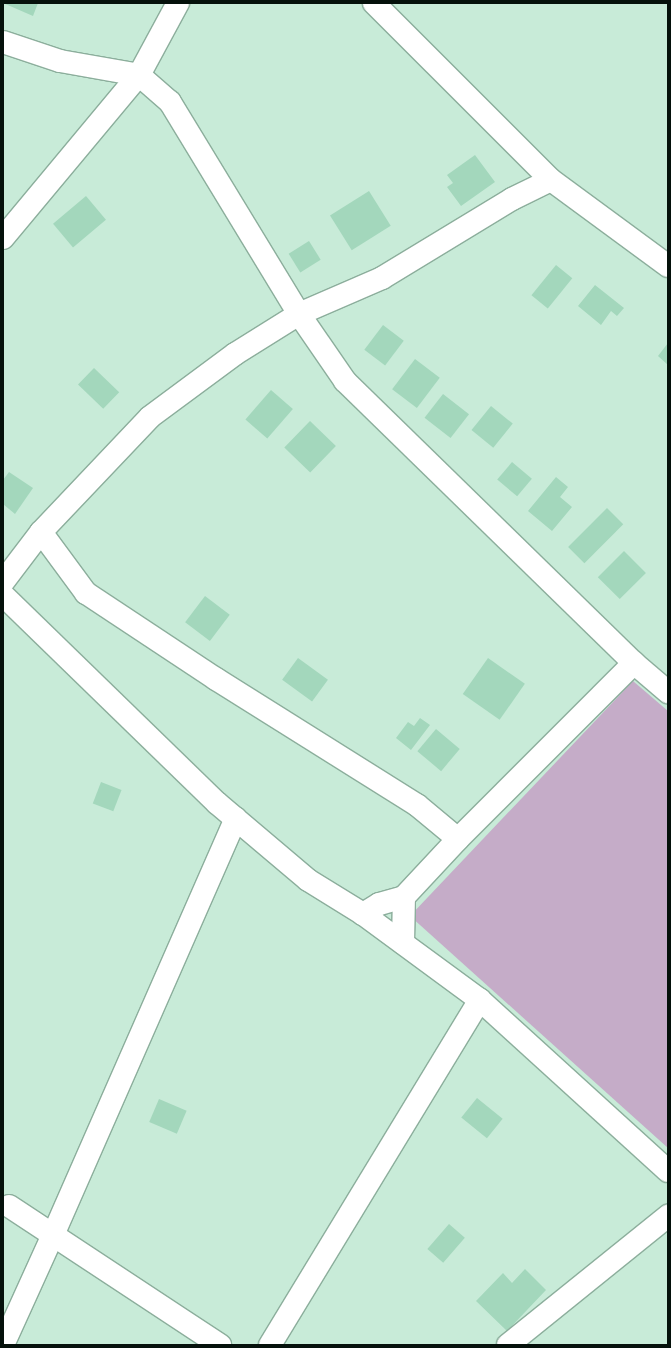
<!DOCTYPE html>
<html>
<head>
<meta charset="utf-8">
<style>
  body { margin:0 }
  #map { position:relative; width:671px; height:1348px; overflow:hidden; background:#c8ebd8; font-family:"Alegreya Sans",sans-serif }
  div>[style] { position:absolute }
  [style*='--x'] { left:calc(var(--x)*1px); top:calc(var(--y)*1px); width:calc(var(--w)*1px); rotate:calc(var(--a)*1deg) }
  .green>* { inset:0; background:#c5acc8 }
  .building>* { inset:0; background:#a3d7bc; transform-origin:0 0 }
  .roads { filter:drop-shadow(1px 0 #8cae9c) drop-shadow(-1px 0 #8cae9c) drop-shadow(0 1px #8cae9c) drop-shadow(0 -1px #8cae9c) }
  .minor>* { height:22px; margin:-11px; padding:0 11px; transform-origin:11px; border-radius:11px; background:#fff }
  span { translate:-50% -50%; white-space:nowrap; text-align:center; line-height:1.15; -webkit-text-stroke:3.5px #c8ebd8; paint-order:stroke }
  .frame { position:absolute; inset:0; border:4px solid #05110b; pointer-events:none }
</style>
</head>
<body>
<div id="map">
  <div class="green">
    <i style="clip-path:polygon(633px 681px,668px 711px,668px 1148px,410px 916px)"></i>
  </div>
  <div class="building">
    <i style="clip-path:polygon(3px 3px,38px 3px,33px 16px)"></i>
    <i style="clip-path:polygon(475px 155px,495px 182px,461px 206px,447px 187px,453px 183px,447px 175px)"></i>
    <i style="left:369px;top:191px;width:41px;height:46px;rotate:58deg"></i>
    <i style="left:86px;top:196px;width:31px;height:43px;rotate:50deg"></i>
    <i style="left:309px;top:241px;width:22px;height:24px;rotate:58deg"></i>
    <i style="left:556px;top:265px;width:21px;height:39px;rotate:39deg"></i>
    <i style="clip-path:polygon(595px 285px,624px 308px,617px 316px,611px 311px,601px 325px,578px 306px)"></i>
    <i style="left:383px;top:325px;width:26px;height:31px;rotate:37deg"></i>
    <i style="clip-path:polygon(668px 343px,668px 365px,658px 356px)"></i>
    <i style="left:415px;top:359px;width:31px;height:38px;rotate:37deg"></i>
    <i style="left:94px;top:368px;width:35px;height:23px;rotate:44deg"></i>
    <i style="left:271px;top:390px;width:29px;height:39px;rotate:41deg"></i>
    <i style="left:443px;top:394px;width:33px;height:30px;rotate:38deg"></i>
    <i style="left:491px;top:406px;width:28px;height:31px;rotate:39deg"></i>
    <i style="left:310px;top:421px;width:36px;height:37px;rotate:44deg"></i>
    <i style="left:512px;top:462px;width:26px;height:23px;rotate:40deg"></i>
    <i style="clip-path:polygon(9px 472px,33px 488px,15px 514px,3px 504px,3px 480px)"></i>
    <i style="clip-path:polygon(556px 477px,568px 487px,560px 497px,572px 507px,552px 531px,528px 511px)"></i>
    <i style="left:607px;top:508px;width:23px;height:55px;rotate:45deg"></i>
    <i style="left:624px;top:551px;width:31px;height:37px;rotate:45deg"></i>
    <i style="left:205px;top:596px;width:31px;height:33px;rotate:37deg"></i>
    <i style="left:298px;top:658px;width:37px;height:27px;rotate:36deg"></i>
    <i style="left:488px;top:658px;width:45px;height:44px;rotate:35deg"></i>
    <i style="clip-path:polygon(420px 718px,430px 725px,411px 750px,396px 738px,408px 722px,414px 726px)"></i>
    <i style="left:436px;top:729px;width:31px;height:29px;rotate:40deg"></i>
    <i style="left:101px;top:782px;width:22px;height:23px;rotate:21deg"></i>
    <i style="left:477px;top:1098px;width:33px;height:25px;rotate:39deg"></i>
    <i style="left:159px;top:1099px;width:30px;height:25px;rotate:23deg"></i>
    <i style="left:449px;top:1224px;width:21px;height:33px;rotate:41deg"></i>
    <i style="clip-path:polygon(525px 1269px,546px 1290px,507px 1331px,476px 1301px,503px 1273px,512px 1283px)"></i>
  </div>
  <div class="roads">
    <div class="minor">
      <i style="--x:374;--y:3;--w:250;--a:45"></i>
      <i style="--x:551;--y:180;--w:145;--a:36.3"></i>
      <i style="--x:3;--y:42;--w:60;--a:18.4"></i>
      <i style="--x:60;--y:61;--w:80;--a:10"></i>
      <i style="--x:139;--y:75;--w:41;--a:41.1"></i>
      <i style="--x:170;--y:102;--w:248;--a:58.7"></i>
      <i style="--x:299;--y:314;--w:81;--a:55.5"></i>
      <i style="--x:345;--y:381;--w:404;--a:44.3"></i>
      <i style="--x:634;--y:663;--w:45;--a:40.5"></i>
      <i style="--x:3;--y:238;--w:212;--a:-50.2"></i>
      <i style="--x:139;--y:75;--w:82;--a:-61.6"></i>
      <i style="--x:41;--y:532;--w:76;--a:53.6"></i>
      <i style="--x:86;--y:593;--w:156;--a:33.5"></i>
      <i style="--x:216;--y:679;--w:237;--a:32.1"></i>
      <i style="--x:417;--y:805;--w:53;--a:39.7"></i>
      <i style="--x:458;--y:839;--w:79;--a:133"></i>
      <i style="--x:404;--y:897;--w:26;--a:164"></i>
      <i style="--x:379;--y:904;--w:19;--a:148"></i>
      <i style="--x:3;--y:582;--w:63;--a:-52.8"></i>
      <i style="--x:41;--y:532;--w:158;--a:-46.5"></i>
      <i style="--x:150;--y:417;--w:106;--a:-36.5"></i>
      <i style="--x:235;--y:354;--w:75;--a:-32"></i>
      <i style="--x:299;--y:314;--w:90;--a:-23.4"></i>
      <i style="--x:382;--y:278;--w:152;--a:-31.3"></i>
      <i style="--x:512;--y:199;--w:43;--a:-26"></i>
      <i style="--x:3;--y:595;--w:298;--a:44.2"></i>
      <i style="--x:217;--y:803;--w:119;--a:40.2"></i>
      <i style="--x:308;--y:880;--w:65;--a:31.7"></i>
      <i style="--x:363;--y:914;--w:145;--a:36.3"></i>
      <i style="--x:480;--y:1000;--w:254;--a:42.3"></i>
      <i style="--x:458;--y:839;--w:249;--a:-45"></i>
      <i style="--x:403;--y:943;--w:46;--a:-88.8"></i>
      <i style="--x:9;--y:1206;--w:253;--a:33.4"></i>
      <i style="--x:3;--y:1345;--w:121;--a:-65.6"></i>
      <i style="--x:53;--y:1235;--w:455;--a:-66.3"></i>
      <i style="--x:270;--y:1345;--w:404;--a:-58.7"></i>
      <i style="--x:508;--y:1345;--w:206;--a:-38.9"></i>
    </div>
  </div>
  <div class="frame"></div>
</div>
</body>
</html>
